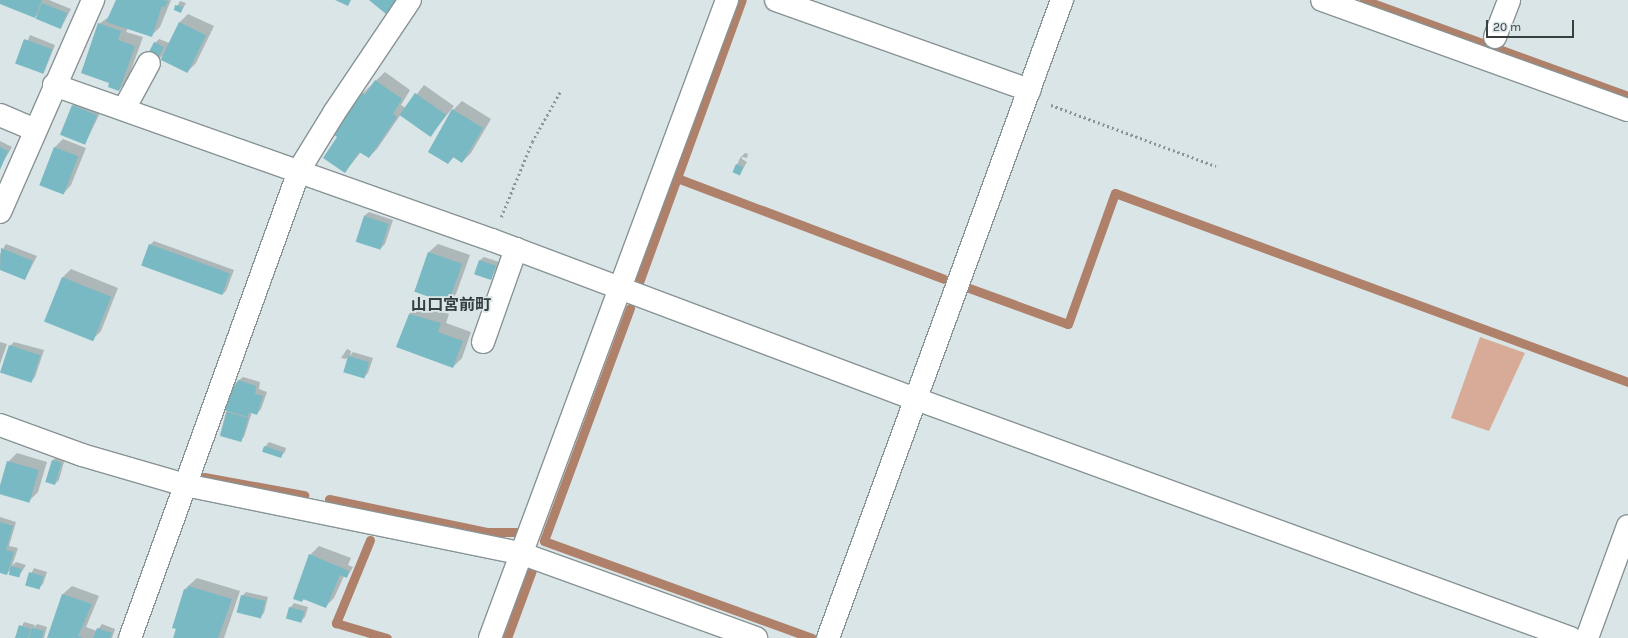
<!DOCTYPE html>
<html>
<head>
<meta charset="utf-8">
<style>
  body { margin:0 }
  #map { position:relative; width:1628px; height:638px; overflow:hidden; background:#d9e5e7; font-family:Karla,"Noto Sans JP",sans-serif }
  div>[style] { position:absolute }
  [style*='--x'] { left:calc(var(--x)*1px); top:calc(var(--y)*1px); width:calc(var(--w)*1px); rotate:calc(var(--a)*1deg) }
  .green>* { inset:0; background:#d7ab98 }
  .shadow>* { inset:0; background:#0003; transform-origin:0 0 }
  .stream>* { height:9px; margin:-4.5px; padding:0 4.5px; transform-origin:4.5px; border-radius:4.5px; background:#af806a }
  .building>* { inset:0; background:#79b9c3; transform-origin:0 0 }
  .path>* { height:2.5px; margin-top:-1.25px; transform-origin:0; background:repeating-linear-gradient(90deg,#8b9496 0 2px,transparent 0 5px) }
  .roads { filter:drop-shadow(1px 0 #889395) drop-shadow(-1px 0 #889395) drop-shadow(0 1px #889395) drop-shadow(0 -1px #889395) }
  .minor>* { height:22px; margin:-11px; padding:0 11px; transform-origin:11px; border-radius:11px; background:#fff }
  span { translate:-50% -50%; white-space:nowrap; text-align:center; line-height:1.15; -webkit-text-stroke:3.5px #d9e5e7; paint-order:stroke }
  .quarter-label { font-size:16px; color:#353f41; font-weight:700 }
  .scale { position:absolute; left:1486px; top:20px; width:88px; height:18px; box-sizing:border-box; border:2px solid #393e3f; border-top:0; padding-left:5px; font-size:12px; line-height:14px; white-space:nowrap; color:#393e3f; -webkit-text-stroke:3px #d9e5e7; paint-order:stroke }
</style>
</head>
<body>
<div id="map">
  <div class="green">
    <i style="clip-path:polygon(1480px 337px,1525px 353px,1489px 431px,1451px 418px)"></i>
  </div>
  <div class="shadow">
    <i style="clip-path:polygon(0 0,49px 0,71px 9px,61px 28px,40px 12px,35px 17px,0 3px)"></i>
    <i style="clip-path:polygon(116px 0,171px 0,160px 27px,151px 36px,128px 28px,126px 32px,143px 37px,127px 81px,119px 90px,111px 82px,99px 24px,110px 16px)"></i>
    <i style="clip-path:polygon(371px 0,396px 0,386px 13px)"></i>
    <i style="clip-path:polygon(180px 1px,186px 3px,181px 12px,175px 10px)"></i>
    <i style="clip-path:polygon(188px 14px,214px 26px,196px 63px,187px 72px,164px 54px,157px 61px,155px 43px,159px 39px,169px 43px,180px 22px)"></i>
    <i style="left:30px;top:35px;width:27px;height:31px;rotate:22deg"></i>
    <i style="clip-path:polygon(385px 72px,410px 90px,401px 105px,406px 108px,424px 85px,454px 106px,431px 135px,401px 114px,377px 149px,369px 157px,361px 152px,345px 172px,339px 136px,335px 134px,363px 93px)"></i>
    <i style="clip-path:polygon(77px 101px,101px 111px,85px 144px,73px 106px)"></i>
    <i style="clip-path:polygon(462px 101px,491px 119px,471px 153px,462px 162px,454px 157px,448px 163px,452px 111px)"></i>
    <i style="clip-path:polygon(63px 139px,86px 148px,71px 185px,63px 194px,55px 147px)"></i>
    <i style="clip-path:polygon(0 141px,12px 147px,0 167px)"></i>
    <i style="clip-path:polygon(745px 153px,748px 154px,747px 158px,742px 157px,742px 159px,747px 162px,740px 174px,737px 165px,740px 158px)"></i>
    <i style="clip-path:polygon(369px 212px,393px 220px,385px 244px,381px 248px,357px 240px,364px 216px)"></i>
    <i style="clip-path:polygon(154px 241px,234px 270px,226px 291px,222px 295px,150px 245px)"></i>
    <i style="clip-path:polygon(6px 244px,37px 256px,25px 279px,0 269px,0 254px)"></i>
    <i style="clip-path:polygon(438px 244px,470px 255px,456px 294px,448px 303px,415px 291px,429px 252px)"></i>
    <i style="clip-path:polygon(484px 257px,499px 262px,491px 279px,479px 261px)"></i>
    <i style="clip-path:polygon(71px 269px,118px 288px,101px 331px,92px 340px,45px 321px,63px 277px)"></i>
    <i style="clip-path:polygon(418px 306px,449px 314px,446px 323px,471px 332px,462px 358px,453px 367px,409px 314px)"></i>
    <i style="clip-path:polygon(0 342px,7px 344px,0 364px)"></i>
    <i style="clip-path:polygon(14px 342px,44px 350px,35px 377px,31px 382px,10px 346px)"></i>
    <i style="clip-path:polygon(347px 349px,351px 351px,350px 356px,353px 352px,373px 358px,368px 373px,364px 377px,345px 371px,349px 356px,346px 359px,341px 358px)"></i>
    <i style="clip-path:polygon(243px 377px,260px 382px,259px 389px,267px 392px,261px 409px,257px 414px,252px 412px,244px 437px,240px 441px,220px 435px,233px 385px)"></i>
    <i style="clip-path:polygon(269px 442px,286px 448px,285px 452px,281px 456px,265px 447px)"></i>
    <i style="clip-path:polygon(17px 453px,47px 462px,38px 492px,29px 501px,0 493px,8px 462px)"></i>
    <i style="clip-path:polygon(58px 456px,65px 458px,59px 480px,55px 484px,47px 481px,53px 460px)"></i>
    <i style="clip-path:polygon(0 517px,16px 522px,9px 546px,18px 548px,12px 566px,16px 562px,26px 565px,19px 576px,11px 570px,7px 573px,0 572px)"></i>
    <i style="clip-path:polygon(319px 546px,351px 558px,348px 565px,353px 567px,347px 577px,344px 576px,334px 598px,326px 606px,305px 598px,302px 601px,310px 555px)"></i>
    <i style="clip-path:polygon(34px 568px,47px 572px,43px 584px,39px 588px,26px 584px)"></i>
    <i style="clip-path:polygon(197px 578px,240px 591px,224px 638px,174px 638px,185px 589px)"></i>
    <i style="clip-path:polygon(72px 586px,99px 596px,86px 627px,97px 631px,102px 624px,115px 629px,112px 638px,48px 638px,63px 594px)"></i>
    <i style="clip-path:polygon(246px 592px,268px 597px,264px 613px,260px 617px,242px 596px)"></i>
    <i style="clip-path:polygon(294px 603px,308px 607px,305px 617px,301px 621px,290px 608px)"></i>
    <i style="clip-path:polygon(24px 622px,35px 625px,34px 628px,37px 624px,47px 627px,44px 638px,16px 638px)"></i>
  </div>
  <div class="stream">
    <i style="--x:1364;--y:0;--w:281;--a:20"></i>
    <i style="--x:677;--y:178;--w:285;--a:20.7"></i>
    <i style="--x:638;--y:285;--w:303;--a:-70"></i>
    <i style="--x:969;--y:288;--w:105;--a:20"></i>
    <i style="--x:1068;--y:324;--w:139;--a:-70.3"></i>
    <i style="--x:1115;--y:193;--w:547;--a:20.22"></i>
    <i style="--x:630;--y:308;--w:248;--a:110.3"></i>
    <i style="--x:544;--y:541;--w:285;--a:19.9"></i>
    <i style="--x:204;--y:477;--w:102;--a:10.2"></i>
    <i style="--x:329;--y:499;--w:161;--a:11.8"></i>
    <i style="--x:487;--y:532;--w:31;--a:0"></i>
    <i style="--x:370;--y:540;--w:90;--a:112.3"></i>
    <i style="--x:336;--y:623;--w:53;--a:16.4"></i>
    <i style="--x:507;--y:638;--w:72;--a:-69.8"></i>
  </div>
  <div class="building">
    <i style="clip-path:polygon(0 0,42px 0,35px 18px,0 4px)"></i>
    <i style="clip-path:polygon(116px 0,163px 0,168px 1px,165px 7px,162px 6px,152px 37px,106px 22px)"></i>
    <i style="clip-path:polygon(335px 0,351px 0,348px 6px)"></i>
    <i style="clip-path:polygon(369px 0,396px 0,386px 14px)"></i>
    <i style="left:42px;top:3px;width:27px;height:17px;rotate:22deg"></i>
    <i style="clip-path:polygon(175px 5px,183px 7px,181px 13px,174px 10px)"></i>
    <i style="left:179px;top:22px;width:30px;height:42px;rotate:26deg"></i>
    <i style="clip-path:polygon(98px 23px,121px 31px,118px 40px,135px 46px,119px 91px,108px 87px,109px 83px,81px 73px)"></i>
    <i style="left:24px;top:39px;width:30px;height:26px;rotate:20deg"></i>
    <i style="left:154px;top:42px;width:11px;height:17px;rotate:27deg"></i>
    <i style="clip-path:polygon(375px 80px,402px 99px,393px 114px,397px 117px,369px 158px,359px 152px,345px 173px,323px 158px,337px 137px,333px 134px,362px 93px,365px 95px)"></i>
    <i style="left:415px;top:93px;width:38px;height:27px;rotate:35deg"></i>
    <i style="left:72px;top:105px;width:27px;height:32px;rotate:22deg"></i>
    <i style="clip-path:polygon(452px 109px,483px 128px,462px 163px,453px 157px,448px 164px,428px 152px)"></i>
    <i style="clip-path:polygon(0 147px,8px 151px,0 170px)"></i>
    <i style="left:54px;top:147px;width:26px;height:41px;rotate:21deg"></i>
    <i style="left:736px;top:164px;width:8px;height:9px;rotate:23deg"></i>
    <i style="left:364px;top:216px;width:26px;height:27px;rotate:18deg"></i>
    <i style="left:149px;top:244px;width:86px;height:23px;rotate:20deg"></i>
    <i style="clip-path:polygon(1px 248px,33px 261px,25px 280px,0 270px)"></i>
    <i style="left:428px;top:252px;width:36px;height:42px;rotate:19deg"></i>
    <i style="left:479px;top:260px;width:18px;height:15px;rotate:19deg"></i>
    <i style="left:62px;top:277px;width:53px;height:48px;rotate:22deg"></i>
    <i style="clip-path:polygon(409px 314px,441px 323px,438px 332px,463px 341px,453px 368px,396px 347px)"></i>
    <i style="left:9px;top:345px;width:33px;height:29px;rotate:18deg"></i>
    <i style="left:348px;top:356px;width:22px;height:17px;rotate:16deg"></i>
    <i style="clip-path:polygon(238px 380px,256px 386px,255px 394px,263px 396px,257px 415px,249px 412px,248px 417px,224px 410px,232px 385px,236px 386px)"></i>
    <i style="left:227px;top:412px;width:22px;height:25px;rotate:16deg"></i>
    <i style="left:264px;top:446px;width:20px;height:6px;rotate:18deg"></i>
    <i style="left:52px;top:460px;width:10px;height:23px;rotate:17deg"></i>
    <i style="left:7px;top:461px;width:33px;height:34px;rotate:16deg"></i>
    <i style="clip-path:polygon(0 522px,13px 526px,6px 550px,14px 552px,7px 575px,0 573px)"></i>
    <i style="clip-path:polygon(309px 554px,349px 571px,347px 578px,340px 575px,326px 608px,303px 599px,302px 602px,293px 599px)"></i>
    <i style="left:11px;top:566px;width:11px;height:9px;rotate:15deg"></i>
    <i style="left:29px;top:572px;width:15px;height:14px;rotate:16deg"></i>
    <i style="clip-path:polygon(188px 586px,232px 599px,218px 638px,173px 638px,176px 629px,172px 628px,184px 589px,187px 590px)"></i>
    <i style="clip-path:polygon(62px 594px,92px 604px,78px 636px,83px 638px,47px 638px)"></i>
    <i style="left:241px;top:595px;width:25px;height:18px;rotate:14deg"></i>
    <i style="left:289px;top:607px;width:16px;height:12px;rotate:15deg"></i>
    <i style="clip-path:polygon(19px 625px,31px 629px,28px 638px,15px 638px)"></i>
    <i style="clip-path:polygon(32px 628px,44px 631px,42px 638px,29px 638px)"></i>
    <i style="clip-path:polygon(97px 628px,112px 633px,110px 638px,93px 638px)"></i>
  </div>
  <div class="path">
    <i style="--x:1051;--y:105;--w:176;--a:20.3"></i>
    <i style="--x:501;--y:217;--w:81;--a:-67.5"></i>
    <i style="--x:532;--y:142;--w:57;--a:-60.8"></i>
  </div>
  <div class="roads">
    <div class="minor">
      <i style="--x:776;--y:0;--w:269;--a:19.6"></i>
      <i style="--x:1322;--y:0;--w:325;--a:19.8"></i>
      <i style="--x:1495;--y:37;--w:40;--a:-69"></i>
      <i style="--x:54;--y:85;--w:465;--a:19.5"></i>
      <i style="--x:492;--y:240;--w:453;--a:20.6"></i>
      <i style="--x:916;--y:399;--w:697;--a:20.05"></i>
      <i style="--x:124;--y:109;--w:52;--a:-61.5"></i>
      <i style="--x:0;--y:115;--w:38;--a:23"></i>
      <i style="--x:0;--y:212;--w:232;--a:-66.3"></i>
      <i style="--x:483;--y:342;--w:99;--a:-70.5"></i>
      <i style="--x:0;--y:425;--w:87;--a:20.1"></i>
      <i style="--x:82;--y:455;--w:107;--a:16.2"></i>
      <i style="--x:185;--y:485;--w:342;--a:11.5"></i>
      <i style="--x:520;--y:553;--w:251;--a:19.8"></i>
      <i style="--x:130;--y:638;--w:498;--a:-70.1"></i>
      <i style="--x:299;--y:170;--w:67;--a:-58.4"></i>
      <i style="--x:334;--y:113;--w:136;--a:-56.1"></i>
      <i style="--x:490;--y:638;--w:681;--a:-69.62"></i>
      <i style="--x:828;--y:638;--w:680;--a:-69.86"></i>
      <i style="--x:1587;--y:638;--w:119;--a:-69.9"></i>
    </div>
  </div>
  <div class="quarter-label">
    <span style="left:451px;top:305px">山口宮前町</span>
  </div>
  <div class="scale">20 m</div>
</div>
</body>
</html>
